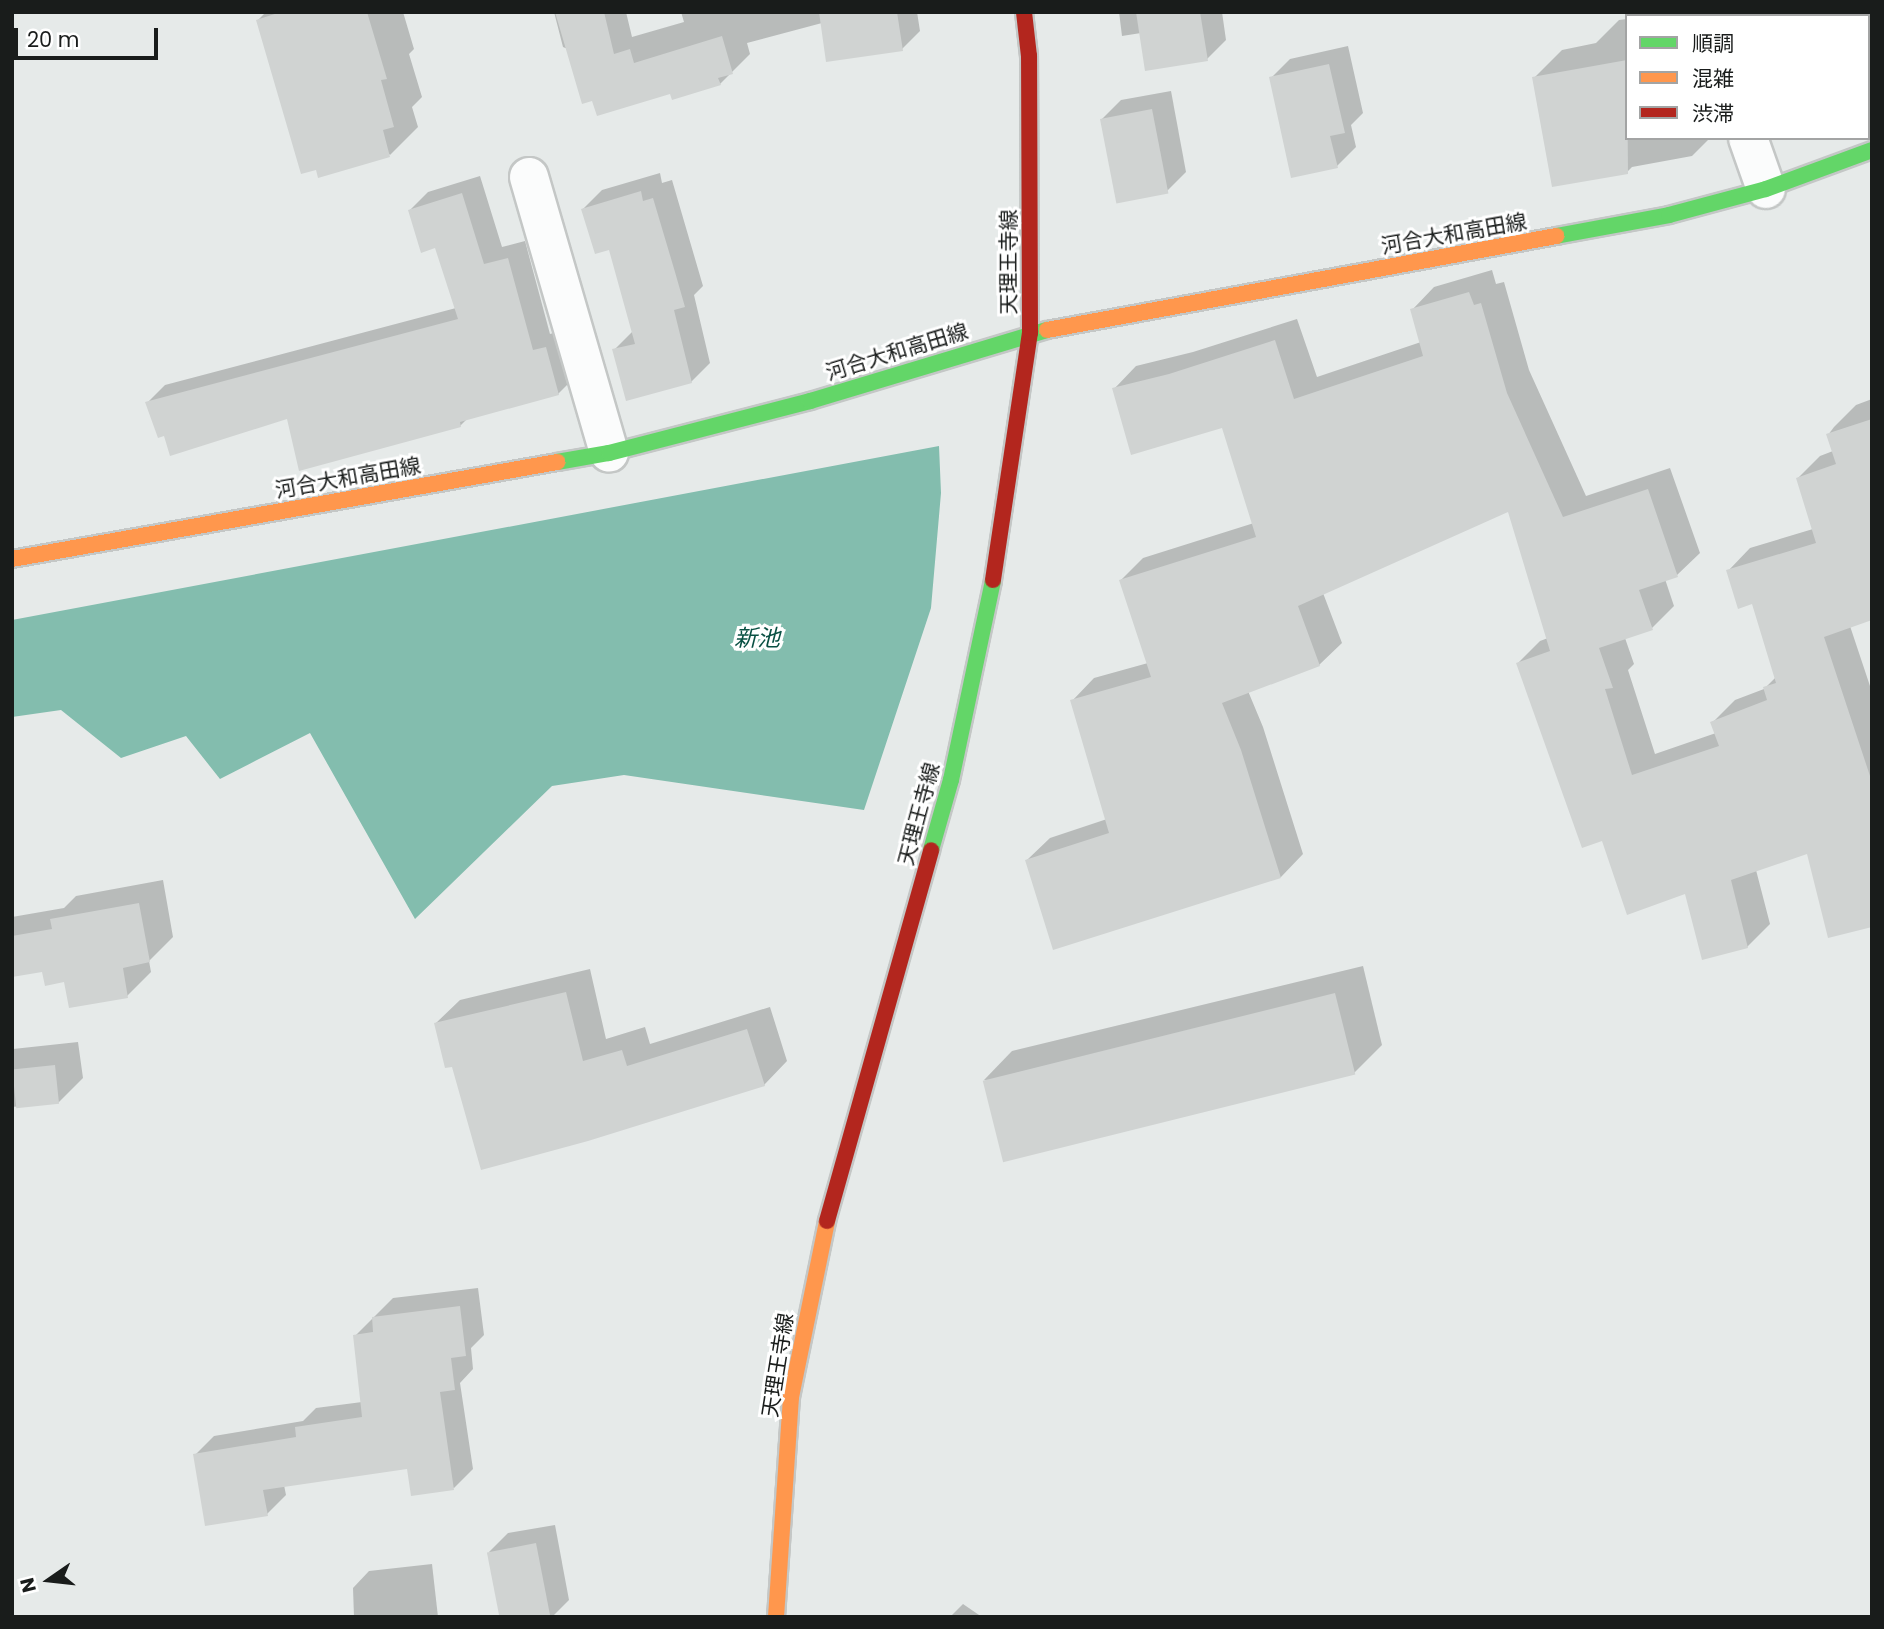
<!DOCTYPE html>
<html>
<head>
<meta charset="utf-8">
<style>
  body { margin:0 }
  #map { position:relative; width:1884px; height:1629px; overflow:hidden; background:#e6eae9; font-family:Poppins,"Noto Sans JP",sans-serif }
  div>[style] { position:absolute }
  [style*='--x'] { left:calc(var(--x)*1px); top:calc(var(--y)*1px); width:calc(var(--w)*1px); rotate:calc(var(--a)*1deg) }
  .water>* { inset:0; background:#83bdae }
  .shadow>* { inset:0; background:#0003 }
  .building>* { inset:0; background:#d0d3d2; transform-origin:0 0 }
  .roads { filter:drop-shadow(2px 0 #c4c7c6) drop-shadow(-2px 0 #c4c7c6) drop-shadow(0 2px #c4c7c6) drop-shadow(0 -2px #c4c7c6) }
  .street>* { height:38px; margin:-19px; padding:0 19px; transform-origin:19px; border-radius:19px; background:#fbfcfc }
  .fast>* { height:16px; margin:-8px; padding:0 8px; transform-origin:8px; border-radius:8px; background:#63d668 }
  .slow>* { height:16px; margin:-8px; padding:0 8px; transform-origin:8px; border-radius:8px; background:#ff974d }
  .jam>* { height:16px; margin:-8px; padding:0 8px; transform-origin:8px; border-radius:8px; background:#b3261e }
  span { translate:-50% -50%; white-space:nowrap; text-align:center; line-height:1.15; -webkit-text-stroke:6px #fff; paint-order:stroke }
  .street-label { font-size:21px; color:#191c1b }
  .water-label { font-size:23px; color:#095043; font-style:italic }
  .frame { position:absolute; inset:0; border:14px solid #191c1b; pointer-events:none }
  .legend { position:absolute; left:1625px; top:14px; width:245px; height:126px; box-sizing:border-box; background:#fff; border:2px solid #a3a4a4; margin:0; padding:9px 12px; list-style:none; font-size:21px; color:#191c1b }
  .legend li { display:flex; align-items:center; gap:14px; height:35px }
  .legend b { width:35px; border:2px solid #a3a4a4 }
  .north { position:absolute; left:14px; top:1545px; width:70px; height:70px; -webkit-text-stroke:5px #fff; paint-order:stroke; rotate:256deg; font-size:19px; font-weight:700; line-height:28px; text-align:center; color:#191c1b }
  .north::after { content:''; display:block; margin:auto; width:24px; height:32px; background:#191c1b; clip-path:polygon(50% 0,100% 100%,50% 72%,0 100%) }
  .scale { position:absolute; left:14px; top:28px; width:144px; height:32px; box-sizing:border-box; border:4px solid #191c1b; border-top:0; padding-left:9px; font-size:21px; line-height:24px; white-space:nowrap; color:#191c1b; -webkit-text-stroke:5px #fff; paint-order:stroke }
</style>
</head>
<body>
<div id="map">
  <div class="water">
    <i style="clip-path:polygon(939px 446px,941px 493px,931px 608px,864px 810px,624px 775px,552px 786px,415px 919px,310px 733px,220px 779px,186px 736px,121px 758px,61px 710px,12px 717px,12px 620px)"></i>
  </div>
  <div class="shadow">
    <i style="clip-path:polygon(266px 12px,403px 12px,414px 49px,409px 54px,422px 97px,412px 107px,418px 127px,390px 155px,258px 20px)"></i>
    <i style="clip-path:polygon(554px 12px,626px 12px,632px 37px,684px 22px,681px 12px,917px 12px,920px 31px,902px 49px,822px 23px,747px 43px,750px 54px,720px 84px,671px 92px,563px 47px)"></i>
    <i style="clip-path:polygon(1119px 12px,1222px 12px,1226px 40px,1207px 59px,1141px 33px,1122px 36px)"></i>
    <i style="clip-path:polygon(1664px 12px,1699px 12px,1700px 16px,1645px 16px)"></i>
    <i style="clip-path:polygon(1796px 12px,1872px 12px,1872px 84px,1868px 86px,1868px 16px,1797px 16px)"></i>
    <i style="clip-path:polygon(1627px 19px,1627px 138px,1710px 138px,1692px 156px,1632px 167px,1627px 172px,1534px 78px,1562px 50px,1596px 43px,1619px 20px)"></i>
    <i style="clip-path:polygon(1348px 46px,1363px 113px,1351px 125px,1356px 147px,1337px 166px,1271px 78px,1290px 59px)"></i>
    <i style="clip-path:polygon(1171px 91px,1186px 172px,1167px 191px,1102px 119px,1121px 100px)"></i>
    <i style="clip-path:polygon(660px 173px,662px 183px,672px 180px,703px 286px,694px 295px,710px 363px,691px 382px,614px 350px,633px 331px,610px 247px,583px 209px,602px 190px)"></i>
    <i style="clip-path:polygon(480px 176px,502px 247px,525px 241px,550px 334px,564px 330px,576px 376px,558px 394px,468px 418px,460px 426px,288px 416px,165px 434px,147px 403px,165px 385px,456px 308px,436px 246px,410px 210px,428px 192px)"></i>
    <i style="clip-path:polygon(1492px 270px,1496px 284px,1504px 282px,1529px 370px,1586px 496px,1670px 468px,1700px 553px,1677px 575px,1665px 579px,1674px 606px,1652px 628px,1625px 638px,1634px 664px,1628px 670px,1655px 754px,1716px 733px,1712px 723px,1735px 700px,1764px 689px,1776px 677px,1753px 602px,1728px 571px,1750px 548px,1813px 529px,1798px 478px,1820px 456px,1833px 451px,1828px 435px,1834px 427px,1856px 405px,1872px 399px,1872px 619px,1850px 626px,1872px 692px,1872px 925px,1808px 852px,1756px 870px,1770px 924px,1747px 947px,1687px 892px,1603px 838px,1518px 663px,1540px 641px,1548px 638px,1509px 509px,1323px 593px,1342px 643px,1319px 665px,1248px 691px,1263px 727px,1303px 854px,1281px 877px,1027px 860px,1050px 838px,1107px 819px,1072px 701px,1094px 678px,1148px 663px,1121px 580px,1143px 558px,1254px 523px,1223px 426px,1114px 389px,1136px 366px,1193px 352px,1297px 319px,1317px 377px,1421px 342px,1412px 310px,1434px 287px)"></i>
    <i style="clip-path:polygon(163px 880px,173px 937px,149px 961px,151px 972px,127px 996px,65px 980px,44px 970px,12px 975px,12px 917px,64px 908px,76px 896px)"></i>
    <i style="clip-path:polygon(1363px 966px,1382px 1045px,1354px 1073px,984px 1080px,1012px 1051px)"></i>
    <i style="clip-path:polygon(590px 969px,606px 1039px,645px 1027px,650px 1044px,770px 1007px,787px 1061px,764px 1085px,454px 1065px,436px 1023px,460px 1000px)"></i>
    <i style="clip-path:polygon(12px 1039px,13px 1049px,78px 1042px,83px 1078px,59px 1102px,12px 1107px)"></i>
    <i style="clip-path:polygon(478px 1288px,484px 1335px,471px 1348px,473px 1369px,460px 1383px,473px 1469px,454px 1488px,409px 1467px,284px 1485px,286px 1495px,267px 1514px,195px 1455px,214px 1436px,303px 1421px,316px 1408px,362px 1402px,355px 1336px,393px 1298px)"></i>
    <i style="clip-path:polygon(555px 1525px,569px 1600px,552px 1617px,501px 1617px,489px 1552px,508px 1533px)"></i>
    <i style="clip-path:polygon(432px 1564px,438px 1617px,354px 1617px,353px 1588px,369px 1571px)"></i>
    <i style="clip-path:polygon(963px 1604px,982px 1617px,950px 1617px)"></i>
  </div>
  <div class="building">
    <i style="clip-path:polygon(281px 12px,367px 12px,387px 79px,381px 80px,394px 127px,383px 130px,390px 157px,318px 178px,316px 170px,301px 174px,256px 20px)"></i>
    <i style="clip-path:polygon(555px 12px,604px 12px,614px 54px,630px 49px,634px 63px,722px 36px,733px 74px,718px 78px,721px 85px,672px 100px,670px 94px,597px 116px,592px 101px,582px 104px)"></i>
    <i style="clip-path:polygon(819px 12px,897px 12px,903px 51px,826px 62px)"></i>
    <i style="clip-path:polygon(1136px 12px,1200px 12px,1208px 61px,1145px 71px)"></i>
    <i style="clip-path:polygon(1627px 60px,1628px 174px,1552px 187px,1532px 77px)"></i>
    <i style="clip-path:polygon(1329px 64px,1345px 133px,1330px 136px,1338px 168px,1291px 178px,1269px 77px)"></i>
    <i style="left:1152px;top:109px;width:86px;height:53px;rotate:79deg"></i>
    <i style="clip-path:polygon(641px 191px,643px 201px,653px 198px,675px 272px,685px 307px,674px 310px,692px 383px,626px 401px,612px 349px,635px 344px,609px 250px,595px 254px,581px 209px)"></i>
    <i style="clip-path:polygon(462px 193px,484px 264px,508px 258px,533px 350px,546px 347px,559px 395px,460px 422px,461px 427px,299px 471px,287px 419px,170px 456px,164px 436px,158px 438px,145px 402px,458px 319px,435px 248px,421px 253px,408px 210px)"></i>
    <i style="clip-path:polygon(1469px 292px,1474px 305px,1481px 303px,1507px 393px,1563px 517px,1648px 489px,1678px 577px,1639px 590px,1653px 630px,1599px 648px,1613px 688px,1605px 689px,1632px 775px,1719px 746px,1710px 722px,1767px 700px,1763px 687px,1776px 683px,1752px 604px,1738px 609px,1726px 570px,1816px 543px,1796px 478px,1836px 464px,1826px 434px,1872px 419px,1872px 620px,1824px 637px,1872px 782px,1872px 927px,1828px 938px,1807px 854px,1731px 880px,1748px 948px,1702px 960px,1685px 894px,1627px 915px,1602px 841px,1582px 848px,1516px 663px,1550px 651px,1508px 512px,1298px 606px,1320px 666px,1222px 703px,1241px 750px,1281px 878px,1053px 950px,1025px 860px,1109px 833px,1070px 700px,1151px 677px,1119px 580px,1256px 537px,1222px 428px,1131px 455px,1112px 388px,1169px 374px,1275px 340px,1294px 399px,1423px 356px,1410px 309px)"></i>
    <i style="clip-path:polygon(139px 903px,150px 962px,123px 968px,128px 998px,69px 1008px,64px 982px,45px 986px,42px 972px,12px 977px,12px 936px,52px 929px,50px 919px)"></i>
    <i style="clip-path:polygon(566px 992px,583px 1061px,622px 1050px,627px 1066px,747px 1029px,765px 1086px,588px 1141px,481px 1170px,452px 1067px,445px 1068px,434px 1023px)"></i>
    <i style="left:1335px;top:993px;width:84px;height:363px;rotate:76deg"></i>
    <i style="left:55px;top:1065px;width:39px;height:43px;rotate:84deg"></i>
    <i style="clip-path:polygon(460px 1306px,466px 1356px,451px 1358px,455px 1390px,440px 1392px,454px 1490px,411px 1496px,407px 1469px,263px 1490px,268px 1516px,205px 1526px,193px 1454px,296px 1437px,295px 1427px,362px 1417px,353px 1335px,373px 1332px,372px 1317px)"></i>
    <i style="left:536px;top:1543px;width:75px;height:50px;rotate:79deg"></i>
  </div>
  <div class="roads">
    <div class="street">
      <i style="--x:1703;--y:12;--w:4;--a:63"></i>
      <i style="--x:1748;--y:138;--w:54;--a:70.6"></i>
      <i style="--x:529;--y:177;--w:287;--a:73.8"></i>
    </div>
    <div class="fast">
      <i style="--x:1556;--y:236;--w:115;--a:-10.5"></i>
      <i style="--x:1669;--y:215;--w:100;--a:-15"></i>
      <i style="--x:1766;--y:189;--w:113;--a:-20.2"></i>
      <i style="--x:557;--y:462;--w:53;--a:-9.8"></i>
      <i style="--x:609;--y:453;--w:208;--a:-14.5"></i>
      <i style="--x:810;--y:401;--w:247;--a:-16.7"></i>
      <i style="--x:931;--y:850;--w:73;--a:-74.1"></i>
      <i style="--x:951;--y:780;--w:204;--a:-78.1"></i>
    </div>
    <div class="slow">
      <i style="--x:1047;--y:330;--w:518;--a:-10.46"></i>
      <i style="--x:12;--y:559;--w:554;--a:-10.09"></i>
      <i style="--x:776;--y:1617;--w:221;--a:-86.1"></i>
      <i style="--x:791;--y:1397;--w:180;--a:-78.4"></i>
    </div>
    <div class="jam">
      <i style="--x:993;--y:580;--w:250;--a:-81.5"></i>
      <i style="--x:1030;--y:333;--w:277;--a:-90.2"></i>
      <i style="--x:1029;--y:56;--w:44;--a:-96.5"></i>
      <i style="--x:827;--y:1221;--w:385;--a:-74.3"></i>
    </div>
  </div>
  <div class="street-label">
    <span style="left:1454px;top:234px;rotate:-10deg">河合大和高田線</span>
    <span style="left:1009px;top:262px;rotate:-90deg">天理王寺線</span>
    <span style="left:897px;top:352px;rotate:-17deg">河合大和高田線</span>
    <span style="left:348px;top:478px;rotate:-10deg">河合大和高田線</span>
    <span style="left:919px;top:814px;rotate:-75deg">天理王寺線</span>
    <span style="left:778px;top:1365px;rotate:-81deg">天理王寺線</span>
  </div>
  <div class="water-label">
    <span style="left:757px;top:638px">新池</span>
  </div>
  <div class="frame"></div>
  <ul class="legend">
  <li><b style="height:9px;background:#63d668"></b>順調</li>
  <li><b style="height:9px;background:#ff974d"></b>混雑</li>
  <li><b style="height:9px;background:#b3261e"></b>渋滞</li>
  </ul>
  <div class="north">N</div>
  <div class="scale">20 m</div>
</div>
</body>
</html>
